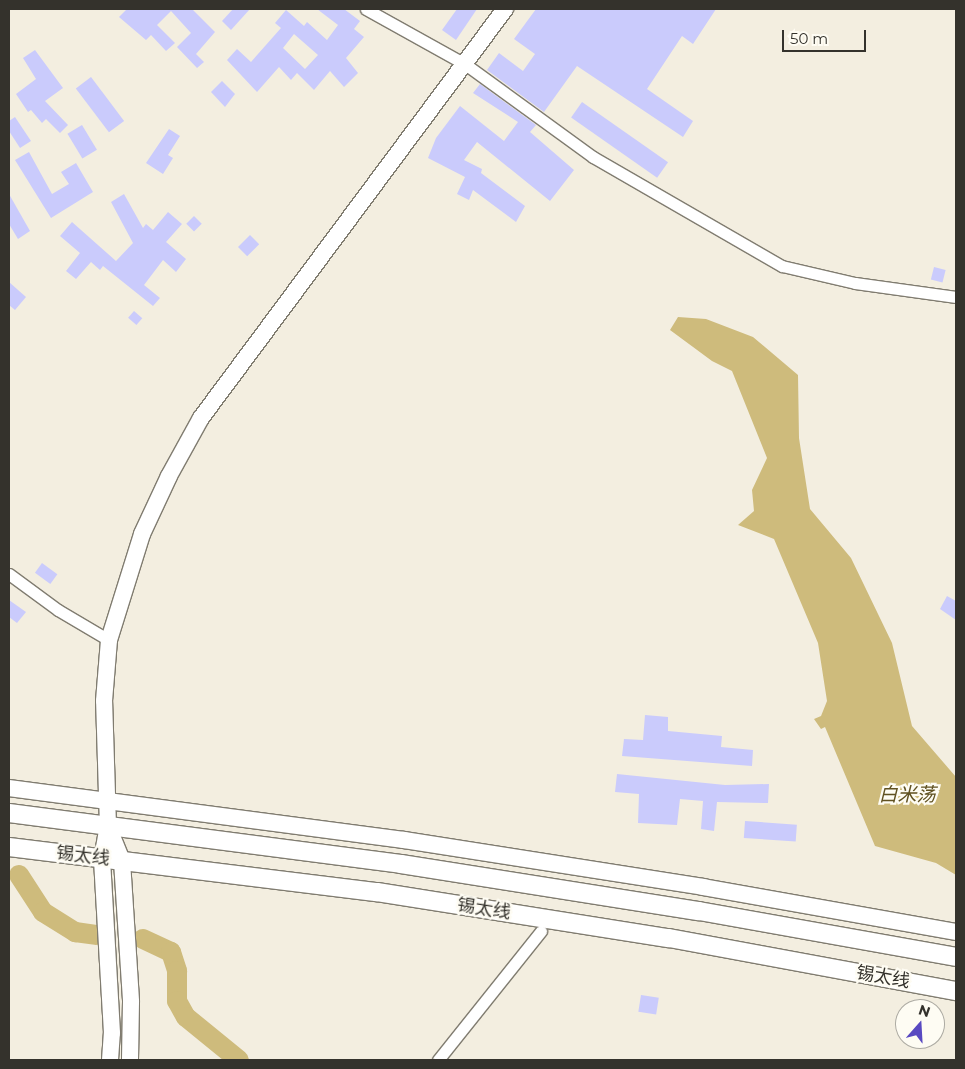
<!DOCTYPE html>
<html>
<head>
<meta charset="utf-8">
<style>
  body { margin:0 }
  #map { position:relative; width:965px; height:1069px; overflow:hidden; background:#f3eee0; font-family:Montserrat,"Noto Sans SC",sans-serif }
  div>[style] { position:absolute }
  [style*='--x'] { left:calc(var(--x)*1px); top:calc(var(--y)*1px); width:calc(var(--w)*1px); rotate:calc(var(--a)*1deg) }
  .water>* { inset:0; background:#cebb7c }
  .river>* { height:20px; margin:-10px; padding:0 10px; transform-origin:10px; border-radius:10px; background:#cebb7c }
  .building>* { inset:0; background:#cacbfc; transform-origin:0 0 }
  .roads { filter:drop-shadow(1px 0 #807c70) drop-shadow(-1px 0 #807c70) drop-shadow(0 1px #807c70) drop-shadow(0 -1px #807c70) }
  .street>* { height:11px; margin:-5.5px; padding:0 5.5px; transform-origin:5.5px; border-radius:5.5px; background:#fff }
  .secondary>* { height:16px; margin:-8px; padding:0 8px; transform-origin:8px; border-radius:8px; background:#fff }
  .primary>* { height:18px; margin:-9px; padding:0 9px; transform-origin:9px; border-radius:9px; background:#fff }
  span { translate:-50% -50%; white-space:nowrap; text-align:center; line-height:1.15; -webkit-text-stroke:4.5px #fefcf3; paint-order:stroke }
  .street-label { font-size:18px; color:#34322c }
  .water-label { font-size:19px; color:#605121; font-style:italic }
  .frame { position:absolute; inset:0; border:10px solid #34322c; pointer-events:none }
  .north { position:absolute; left:895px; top:999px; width:50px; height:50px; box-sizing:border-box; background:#fefcf3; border:1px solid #adaba3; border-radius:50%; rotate:19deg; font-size:14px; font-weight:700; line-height:20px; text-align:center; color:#34322c }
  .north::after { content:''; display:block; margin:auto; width:18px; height:22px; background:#5949c1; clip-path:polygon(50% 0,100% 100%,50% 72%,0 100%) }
  .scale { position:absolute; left:782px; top:30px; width:84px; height:22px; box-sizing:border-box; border:2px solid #34322c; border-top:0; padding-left:6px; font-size:15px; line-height:18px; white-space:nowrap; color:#34322c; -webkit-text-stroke:4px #fefcf3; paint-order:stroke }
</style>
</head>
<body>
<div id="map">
  <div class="water">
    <i style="clip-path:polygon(678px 317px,706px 319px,753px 337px,798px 375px,799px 438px,810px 509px,851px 558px,892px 643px,912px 726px,956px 777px,956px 875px,936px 863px,875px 846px,825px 727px,821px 729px,814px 719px,821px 716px,827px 701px,818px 643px,774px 539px,738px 525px,754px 511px,752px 490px,767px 458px,732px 371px,712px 361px,670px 330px)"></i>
  </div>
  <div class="river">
    <i style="--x:19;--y:875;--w:44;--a:57"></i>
    <i style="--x:43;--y:912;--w:38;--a:32"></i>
    <i style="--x:75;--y:932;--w:21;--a:8"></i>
    <i style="--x:143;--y:939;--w:31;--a:25"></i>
    <i style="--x:171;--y:952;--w:20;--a:72"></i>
    <i style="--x:177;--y:971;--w:30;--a:90"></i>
    <i style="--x:177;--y:1001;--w:18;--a:61"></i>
    <i style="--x:186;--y:1017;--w:68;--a:39.1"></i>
  </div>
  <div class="building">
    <i style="clip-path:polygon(127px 9px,192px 9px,215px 32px,196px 54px,204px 62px,197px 68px,177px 47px,191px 33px,171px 11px,157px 25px,175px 43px,166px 51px,151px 35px,146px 40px,119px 17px)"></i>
    <i style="clip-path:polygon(233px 9px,250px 9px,231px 30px,222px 21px)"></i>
    <i style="clip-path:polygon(evenodd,317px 9px,344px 9px,360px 21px,354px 29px,364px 37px,346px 58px,358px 73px,344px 87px,330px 71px,314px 90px,297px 73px,291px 80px,279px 67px,257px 92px,227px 60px,237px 49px,251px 62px,281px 28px,275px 23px,286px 10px,304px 26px,307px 22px,327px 40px,338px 25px,317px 9px,294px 34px,318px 55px,305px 69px,283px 48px,294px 34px)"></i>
    <i style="clip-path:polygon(457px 9px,477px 9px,456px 40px,442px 30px)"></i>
    <i style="clip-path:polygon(536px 9px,716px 9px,693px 44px,682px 36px,647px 89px,693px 121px,683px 137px,577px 66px,544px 112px,487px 70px,499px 53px,523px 71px,535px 54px,514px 39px)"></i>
    <i style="clip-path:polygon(35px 50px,63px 88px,45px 101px,68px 125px,60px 133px,46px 119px,42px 123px,31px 110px,28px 112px,16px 94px,36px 79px,23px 58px)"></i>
    <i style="left:91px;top:77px;width:55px;height:19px;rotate:53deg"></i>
    <i style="clip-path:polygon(222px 81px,235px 94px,225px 107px,211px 92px)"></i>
    <i style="clip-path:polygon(480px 84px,536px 125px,530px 132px,574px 170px,550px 201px,477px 142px,464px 160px,482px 169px,481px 173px,525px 206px,516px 222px,473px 190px,469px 200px,457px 194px,465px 177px,428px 158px,436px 138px,460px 106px,504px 141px,518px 122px,473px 93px)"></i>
    <i style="left:582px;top:102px;width:105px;height:19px;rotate:35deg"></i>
    <i style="clip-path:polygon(15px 117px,31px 141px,20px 148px,9px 131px,9px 121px)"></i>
    <i style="left:82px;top:125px;width:29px;height:17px;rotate:59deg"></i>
    <i style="clip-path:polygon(169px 129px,180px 136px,168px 155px,173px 158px,163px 174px,146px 163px)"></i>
    <i style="clip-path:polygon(29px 152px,52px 194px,69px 184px,61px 172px,76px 163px,93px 192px,51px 218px,15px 160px)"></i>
    <i style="clip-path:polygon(9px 194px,30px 231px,18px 239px,9px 224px)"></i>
    <i style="clip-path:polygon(124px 194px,143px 228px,146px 224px,153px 230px,168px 212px,182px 224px,166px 242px,186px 259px,176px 272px,163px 260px,144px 285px,160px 298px,153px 306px,103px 266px,100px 270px,91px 262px,76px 279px,66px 271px,80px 253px,60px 236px,72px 222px,116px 261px,133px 243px,111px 202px)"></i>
    <i style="left:194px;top:216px;width:11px;height:11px;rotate:45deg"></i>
    <i style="left:250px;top:235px;width:13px;height:17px;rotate:45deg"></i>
    <i style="left:934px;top:267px;width:12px;height:13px;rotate:14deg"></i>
    <i style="clip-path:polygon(9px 282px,26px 297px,15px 310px,9px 305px)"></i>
    <i style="left:134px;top:311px;width:11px;height:9px;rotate:41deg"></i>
    <i style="left:42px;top:563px;width:19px;height:12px;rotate:36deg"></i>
    <i style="clip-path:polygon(947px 596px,956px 601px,956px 620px,940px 609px)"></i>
    <i style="clip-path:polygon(9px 600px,26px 612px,17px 623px,9px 617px)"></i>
    <i style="clip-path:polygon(645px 715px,668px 717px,668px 731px,722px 736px,721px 747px,753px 750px,752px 766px,622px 756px,624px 739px,643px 740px)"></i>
    <i style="clip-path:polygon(617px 774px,725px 785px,769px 784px,768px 803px,717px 802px,714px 831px,701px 829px,703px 801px,680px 799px,677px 825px,638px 823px,639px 794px,615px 792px)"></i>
    <i style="left:745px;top:821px;width:52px;height:17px;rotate:4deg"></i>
    <i style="left:641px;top:995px;width:18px;height:17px;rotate:9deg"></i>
  </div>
  <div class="roads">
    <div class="street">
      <i style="--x:366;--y:9;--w:113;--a:29.1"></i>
      <i style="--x:465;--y:64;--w:158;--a:36"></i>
      <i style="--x:593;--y:157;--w:218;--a:30"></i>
      <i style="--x:782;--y:266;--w:75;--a:13.1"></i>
      <i style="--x:855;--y:283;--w:102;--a:7.9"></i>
      <i style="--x:9;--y:574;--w:61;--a:36.3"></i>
      <i style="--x:58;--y:610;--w:59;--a:30.5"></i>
      <i style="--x:438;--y:1060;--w:165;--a:-51.4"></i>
    </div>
    <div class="secondary">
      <i style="--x:9;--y:788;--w:398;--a:7.5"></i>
      <i style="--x:404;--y:840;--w:303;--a:8.9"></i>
      <i style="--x:703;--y:887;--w:257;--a:10.1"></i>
      <i style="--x:108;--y:826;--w:125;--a:-91.8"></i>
      <i style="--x:104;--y:701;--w:61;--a:-85.3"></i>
      <i style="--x:109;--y:640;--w:111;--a:-72.7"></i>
      <i style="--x:142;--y:534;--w:64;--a:-65"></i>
      <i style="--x:169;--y:476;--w:66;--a:-61.1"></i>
      <i style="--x:201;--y:418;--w:510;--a:-53.38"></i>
      <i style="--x:110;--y:1060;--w:27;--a:-86"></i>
      <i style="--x:112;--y:1033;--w:174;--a:-93.3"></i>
      <i style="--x:102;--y:859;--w:34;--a:-80"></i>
      <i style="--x:108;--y:826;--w:38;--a:68"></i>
      <i style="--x:122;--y:861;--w:141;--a:86.3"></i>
      <i style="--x:131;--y:1002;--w:58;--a:91"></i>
    </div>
    <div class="primary">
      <i style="--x:9;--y:813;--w:395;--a:7.4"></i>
      <i style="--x:401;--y:864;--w:302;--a:9"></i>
      <i style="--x:699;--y:911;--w:261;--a:10.1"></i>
      <i style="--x:9;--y:847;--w:371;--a:7"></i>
      <i style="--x:377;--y:892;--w:296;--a:9"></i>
      <i style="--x:669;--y:938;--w:292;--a:10.5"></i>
    </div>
  </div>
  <div class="street-label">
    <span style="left:83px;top:856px;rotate:7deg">锡太线</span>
    <span style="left:484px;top:909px;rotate:9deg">锡太线</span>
    <span style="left:883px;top:977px;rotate:10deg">锡太线</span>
  </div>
  <div class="water-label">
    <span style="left:907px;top:795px">白米荡</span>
  </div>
  <div class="frame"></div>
  <div class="north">N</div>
  <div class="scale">50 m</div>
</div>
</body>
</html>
